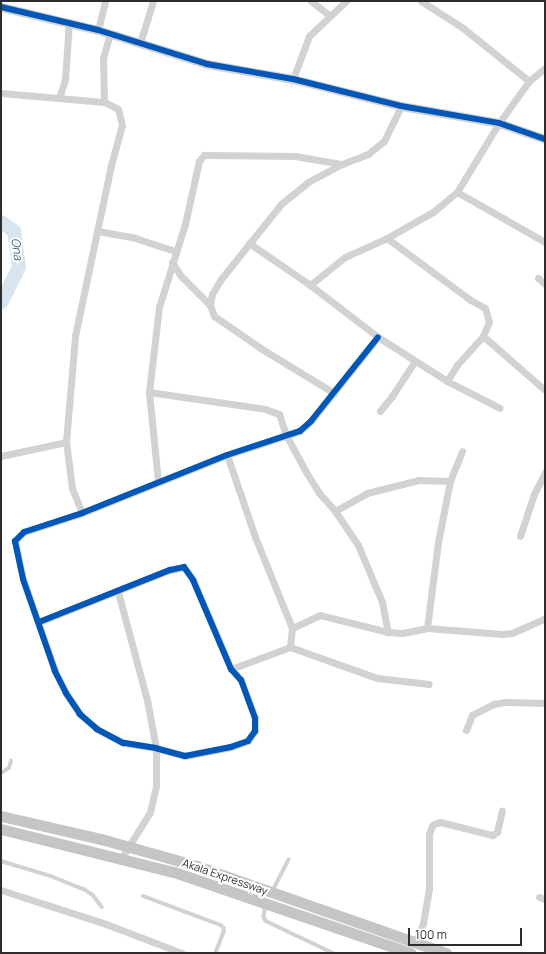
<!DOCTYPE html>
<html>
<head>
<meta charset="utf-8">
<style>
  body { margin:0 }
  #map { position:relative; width:546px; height:954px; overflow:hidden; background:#fff; font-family:Manrope,sans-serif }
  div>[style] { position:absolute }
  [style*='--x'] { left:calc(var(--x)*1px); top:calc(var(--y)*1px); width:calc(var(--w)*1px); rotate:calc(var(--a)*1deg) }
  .river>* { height:14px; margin:-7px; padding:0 7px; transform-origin:7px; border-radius:7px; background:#d8e5ef }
  .service>* { height:3.5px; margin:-1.75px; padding:0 1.75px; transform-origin:1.75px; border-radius:1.75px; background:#d2d2d2 }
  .minor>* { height:7px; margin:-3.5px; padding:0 3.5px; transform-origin:3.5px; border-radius:3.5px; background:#d2d2d2 }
  .tertiary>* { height:9px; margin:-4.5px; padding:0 4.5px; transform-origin:4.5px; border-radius:4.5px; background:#d2d2d2 }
  .primary>* { height:11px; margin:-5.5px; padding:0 5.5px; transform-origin:5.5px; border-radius:5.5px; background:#c5c5c5 }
  .cycleway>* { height:6px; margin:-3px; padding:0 3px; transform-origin:3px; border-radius:3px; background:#0057b8 }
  span { translate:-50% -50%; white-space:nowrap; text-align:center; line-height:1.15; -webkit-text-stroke:4px #fff; paint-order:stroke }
  .street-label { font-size:11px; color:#2d2d2d }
  .water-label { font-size:12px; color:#416889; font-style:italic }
  .frame { position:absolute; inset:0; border:2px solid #2d2d2d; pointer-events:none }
  .scale { position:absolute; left:408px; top:928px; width:114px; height:18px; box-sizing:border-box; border:2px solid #2d2d2d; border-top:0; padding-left:5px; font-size:12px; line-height:14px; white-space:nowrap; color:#2d2d2d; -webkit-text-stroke:3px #fff; paint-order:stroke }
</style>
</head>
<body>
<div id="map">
  <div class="river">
    <i style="--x:1;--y:222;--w:16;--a:35"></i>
    <i style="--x:14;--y:231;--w:36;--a:82"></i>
    <i style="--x:19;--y:267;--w:40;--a:116.6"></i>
  </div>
  <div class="service">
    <i style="--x:1;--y:773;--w:9;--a:-32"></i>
    <i style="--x:9;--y:768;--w:7;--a:-74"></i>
    <i style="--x:1;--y:861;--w:52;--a:16.7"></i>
    <i style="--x:51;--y:876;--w:35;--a:22"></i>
    <i style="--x:84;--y:889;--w:11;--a:34"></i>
    <i style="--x:93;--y:895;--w:15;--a:53"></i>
    <i style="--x:273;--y:890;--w:34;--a:-63"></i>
    <i style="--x:143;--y:896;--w:83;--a:20.4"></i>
    <i style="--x:221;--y:925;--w:4;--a:45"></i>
    <i style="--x:224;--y:928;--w:4;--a:90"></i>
    <i style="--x:224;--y:932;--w:22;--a:111"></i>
    <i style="--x:266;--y:904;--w:13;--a:99"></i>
    <i style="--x:264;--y:917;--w:4;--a:63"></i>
    <i style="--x:266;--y:921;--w:74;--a:25.5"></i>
  </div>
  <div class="minor">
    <i style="--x:311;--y:1;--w:24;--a:38"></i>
    <i style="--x:421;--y:1;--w:50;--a:32.7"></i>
    <i style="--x:463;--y:28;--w:85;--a:38.8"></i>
    <i style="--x:98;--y:30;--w:30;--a:-76"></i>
    <i style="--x:140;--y:43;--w:44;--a:-72.8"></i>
    <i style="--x:293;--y:79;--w:46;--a:-69.6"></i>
    <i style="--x:309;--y:36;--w:51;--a:-43.4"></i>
    <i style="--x:1;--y:93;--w:103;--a:5"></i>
    <i style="--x:59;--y:98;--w:20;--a:-72"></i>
    <i style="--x:65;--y:79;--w:57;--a:-86"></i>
    <i style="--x:457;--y:192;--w:101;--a:29.6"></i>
    <i style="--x:97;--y:231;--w:39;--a:10"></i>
    <i style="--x:135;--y:238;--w:42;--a:18"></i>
    <i style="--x:249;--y:243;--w:74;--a:34.5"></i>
    <i style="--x:310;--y:285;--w:86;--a:37.4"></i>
    <i style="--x:378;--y:337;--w:82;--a:32.5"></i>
    <i style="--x:447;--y:381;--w:19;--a:-58"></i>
    <i style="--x:457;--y:365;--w:39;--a:-48"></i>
    <i style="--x:483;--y:336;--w:15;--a:-67"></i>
    <i style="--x:489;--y:322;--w:15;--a:-106"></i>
    <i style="--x:485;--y:308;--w:18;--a:-151"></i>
    <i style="--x:469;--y:299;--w:102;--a:-143.4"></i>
    <i style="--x:172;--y:262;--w:15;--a:58"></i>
    <i style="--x:180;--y:275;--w:42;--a:45"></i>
    <i style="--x:538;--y:278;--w:9;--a:41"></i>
    <i style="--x:310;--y:285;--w:45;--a:-38.7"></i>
    <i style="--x:345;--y:257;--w:46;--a:-24.3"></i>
    <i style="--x:387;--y:238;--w:53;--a:-29.5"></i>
    <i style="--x:433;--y:212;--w:31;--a:-40"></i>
    <i style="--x:457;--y:192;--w:81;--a:-58.7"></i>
    <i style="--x:499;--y:123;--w:52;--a:-54.5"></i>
    <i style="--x:529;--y:81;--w:21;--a:-39"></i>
    <i style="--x:483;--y:336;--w:82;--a:41.1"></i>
    <i style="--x:447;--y:381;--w:59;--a:27"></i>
    <i style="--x:149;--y:392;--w:117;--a:8.3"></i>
    <i style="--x:265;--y:409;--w:15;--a:20"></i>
    <i style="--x:279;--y:414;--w:22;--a:72"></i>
    <i style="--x:286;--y:435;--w:42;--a:61.6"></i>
    <i style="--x:306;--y:472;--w:25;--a:58"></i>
    <i style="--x:319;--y:493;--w:24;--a:48"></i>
    <i style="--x:335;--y:511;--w:41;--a:55.9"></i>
    <i style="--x:358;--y:545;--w:62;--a:67.2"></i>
    <i style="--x:382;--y:602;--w:31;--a:79"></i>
    <i style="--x:388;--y:632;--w:70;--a:-166"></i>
    <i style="--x:320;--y:615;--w:31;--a:155"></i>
    <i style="--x:334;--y:393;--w:84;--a:-148.6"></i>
    <i style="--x:262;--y:349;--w:58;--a:-145.5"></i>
    <i style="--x:214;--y:316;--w:12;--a:-110"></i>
    <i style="--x:210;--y:305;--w:11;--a:-80"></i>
    <i style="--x:212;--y:294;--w:17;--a:-59"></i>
    <i style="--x:221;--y:279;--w:96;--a:-51.3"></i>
    <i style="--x:281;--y:204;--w:35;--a:-39"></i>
    <i style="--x:308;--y:182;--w:38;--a:-28"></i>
    <i style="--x:342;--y:164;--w:28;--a:-21"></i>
    <i style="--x:368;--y:154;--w:21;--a:-39"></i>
    <i style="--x:384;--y:141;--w:39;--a:-64"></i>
    <i style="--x:380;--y:411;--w:19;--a:-51"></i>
    <i style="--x:392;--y:396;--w:42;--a:-56.7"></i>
    <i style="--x:227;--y:455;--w:87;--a:71.1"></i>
    <i style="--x:255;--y:537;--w:98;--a:67.9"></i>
    <i style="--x:292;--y:628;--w:19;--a:96"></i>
    <i style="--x:1;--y:456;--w:66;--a:-12.2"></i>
    <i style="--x:158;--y:481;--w:89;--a:-95.8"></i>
    <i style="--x:149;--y:392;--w:86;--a:-83.3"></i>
    <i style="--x:159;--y:307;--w:87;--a:-72.6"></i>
    <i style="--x:185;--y:224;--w:65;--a:-77.5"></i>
    <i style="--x:199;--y:161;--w:8;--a:-50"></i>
    <i style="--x:204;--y:155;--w:91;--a:0.6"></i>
    <i style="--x:295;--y:156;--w:48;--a:9.7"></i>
    <i style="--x:335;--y:511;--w:37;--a:-29"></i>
    <i style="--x:367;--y:493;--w:54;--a:-14"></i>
    <i style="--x:419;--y:480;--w:31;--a:2"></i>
    <i style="--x:82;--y:513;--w:27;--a:-112"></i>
    <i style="--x:72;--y:488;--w:46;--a:-97.4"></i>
    <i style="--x:66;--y:442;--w:106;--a:-85.1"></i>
    <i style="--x:75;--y:336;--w:175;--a:-78.1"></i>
    <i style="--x:111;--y:165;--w:41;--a:-74.6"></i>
    <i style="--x:122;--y:125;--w:16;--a:-104"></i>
    <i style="--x:118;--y:109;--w:16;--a:-153"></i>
    <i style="--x:104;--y:102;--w:44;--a:-91.3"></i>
    <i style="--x:103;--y:58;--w:26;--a:-74"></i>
    <i style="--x:520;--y:536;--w:44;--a:-71.6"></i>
    <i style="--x:534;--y:494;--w:25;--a:-63"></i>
    <i style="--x:118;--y:592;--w:112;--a:75"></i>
    <i style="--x:147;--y:700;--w:49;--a:79.4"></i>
    <i style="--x:156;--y:748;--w:38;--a:90"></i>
    <i style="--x:156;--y:786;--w:27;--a:103"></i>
    <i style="--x:150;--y:812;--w:55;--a:121.7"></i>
    <i style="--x:39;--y:622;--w:141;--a:-21.7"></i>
    <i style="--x:170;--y:570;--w:14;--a:-12"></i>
    <i style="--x:184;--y:567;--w:16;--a:55"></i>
    <i style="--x:193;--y:580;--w:97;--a:66.9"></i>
    <i style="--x:231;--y:669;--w:15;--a:48"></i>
    <i style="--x:241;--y:680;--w:40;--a:69.8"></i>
    <i style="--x:255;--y:718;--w:13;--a:90"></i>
    <i style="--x:255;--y:731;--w:12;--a:125"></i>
    <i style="--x:248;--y:741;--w:18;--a:161"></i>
    <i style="--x:231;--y:747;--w:47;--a:168.9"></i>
    <i style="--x:185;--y:756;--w:30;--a:-165"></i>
    <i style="--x:156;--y:748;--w:33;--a:-171"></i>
    <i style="--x:123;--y:743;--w:30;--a:-152"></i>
    <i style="--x:97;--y:729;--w:23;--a:-139"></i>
    <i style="--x:80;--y:714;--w:25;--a:-124"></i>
    <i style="--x:66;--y:693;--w:25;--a:-117"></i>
    <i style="--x:55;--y:671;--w:97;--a:-109.2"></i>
    <i style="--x:23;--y:579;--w:39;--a:-102"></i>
    <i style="--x:15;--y:541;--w:13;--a:-45"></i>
    <i style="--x:24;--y:532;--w:61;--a:-18.1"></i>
    <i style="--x:82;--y:513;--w:156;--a:-21.8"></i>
    <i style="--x:227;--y:455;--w:77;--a:-18.2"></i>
    <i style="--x:300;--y:431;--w:15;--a:-42"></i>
    <i style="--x:311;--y:421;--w:107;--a:-51.4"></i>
    <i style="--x:427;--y:628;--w:87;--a:-82.7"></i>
    <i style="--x:438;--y:542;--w:62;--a:-78.9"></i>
    <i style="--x:450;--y:481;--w:32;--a:-68"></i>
    <i style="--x:388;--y:632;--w:14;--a:4"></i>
    <i style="--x:402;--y:633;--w:25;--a:-11"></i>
    <i style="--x:427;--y:628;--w:75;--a:4.6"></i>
    <i style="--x:502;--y:634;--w:10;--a:-6"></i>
    <i style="--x:512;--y:633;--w:36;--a:-24"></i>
    <i style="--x:231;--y:669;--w:63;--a:-20.4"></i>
    <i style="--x:290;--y:647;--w:92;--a:19.6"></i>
    <i style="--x:377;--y:678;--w:52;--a:6.6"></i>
    <i style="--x:466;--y:730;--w:16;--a:-68"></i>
    <i style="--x:472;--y:715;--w:25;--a:-27"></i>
    <i style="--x:494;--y:704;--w:11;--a:-10"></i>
    <i style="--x:505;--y:702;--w:40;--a:1.4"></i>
    <i style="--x:1;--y:890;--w:110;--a:17.9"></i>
    <i style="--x:106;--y:924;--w:81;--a:20.9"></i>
    <i style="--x:539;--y:897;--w:6;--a:18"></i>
    <i style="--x:415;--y:943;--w:22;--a:-68"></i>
    <i style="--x:423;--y:923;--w:36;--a:-80"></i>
    <i style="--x:429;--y:888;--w:54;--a:-90"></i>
    <i style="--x:429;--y:834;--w:9;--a:-69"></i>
    <i style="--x:432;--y:826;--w:3;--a:-45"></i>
    <i style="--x:434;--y:824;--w:6;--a:-18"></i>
    <i style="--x:440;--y:822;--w:54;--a:14"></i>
    <i style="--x:492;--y:835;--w:6;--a:-31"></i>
    <i style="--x:497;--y:832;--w:22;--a:-77"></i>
  </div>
  <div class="tertiary">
    <i style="--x:1;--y:7;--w:100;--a:13.3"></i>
    <i style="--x:98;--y:30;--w:114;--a:17.3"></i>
    <i style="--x:207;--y:64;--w:87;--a:9.9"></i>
    <i style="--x:293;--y:79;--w:111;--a:14"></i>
    <i style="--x:401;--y:106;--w:99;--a:9.8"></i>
    <i style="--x:499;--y:123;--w:49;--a:19.2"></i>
  </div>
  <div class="primary">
    <i style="--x:1;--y:816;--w:103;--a:13"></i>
    <i style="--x:101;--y:839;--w:100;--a:15.7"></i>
    <i style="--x:197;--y:866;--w:264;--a:19.3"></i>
    <i style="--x:1;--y:829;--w:178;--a:14"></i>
    <i style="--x:174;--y:872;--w:250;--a:18.9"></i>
  </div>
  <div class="cycleway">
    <i style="--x:1;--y:7;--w:100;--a:13.3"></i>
    <i style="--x:98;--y:30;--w:114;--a:17.3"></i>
    <i style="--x:207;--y:64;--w:87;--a:9.9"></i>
    <i style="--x:293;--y:79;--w:111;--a:14"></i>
    <i style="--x:401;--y:106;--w:99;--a:9.8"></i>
    <i style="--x:499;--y:123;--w:49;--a:19.2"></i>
    <i style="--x:39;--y:622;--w:141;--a:-21.7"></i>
    <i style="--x:170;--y:570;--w:14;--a:-12"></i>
    <i style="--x:184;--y:567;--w:16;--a:55"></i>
    <i style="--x:193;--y:580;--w:97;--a:66.9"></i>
    <i style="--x:231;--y:669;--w:15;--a:48"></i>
    <i style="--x:241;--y:680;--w:40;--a:69.8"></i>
    <i style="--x:255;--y:718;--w:13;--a:90"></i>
    <i style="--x:255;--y:731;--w:12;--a:125"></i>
    <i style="--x:248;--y:741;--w:18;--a:161"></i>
    <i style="--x:231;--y:747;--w:47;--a:168.9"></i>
    <i style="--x:185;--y:756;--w:30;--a:-165"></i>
    <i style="--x:156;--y:748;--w:33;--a:-171"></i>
    <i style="--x:123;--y:743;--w:30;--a:-152"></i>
    <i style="--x:97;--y:729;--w:23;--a:-139"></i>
    <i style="--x:80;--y:714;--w:25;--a:-124"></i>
    <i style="--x:66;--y:693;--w:25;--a:-117"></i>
    <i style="--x:55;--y:671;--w:97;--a:-109.2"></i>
    <i style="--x:23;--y:579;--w:39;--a:-102"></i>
    <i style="--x:15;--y:541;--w:13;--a:-45"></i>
    <i style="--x:24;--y:532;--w:61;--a:-18.1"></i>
    <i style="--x:82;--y:513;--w:156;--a:-21.8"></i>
    <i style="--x:227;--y:455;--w:77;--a:-18.2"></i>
    <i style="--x:300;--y:431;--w:15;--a:-42"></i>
    <i style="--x:311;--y:421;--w:107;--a:-51.4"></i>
  </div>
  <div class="street-label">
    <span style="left:225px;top:877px;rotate:19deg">Akala Expressway</span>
  </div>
  <div class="water-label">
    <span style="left:17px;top:249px;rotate:82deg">Ona</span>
  </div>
  <div class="frame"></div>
  <div class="scale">100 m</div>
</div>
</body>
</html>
